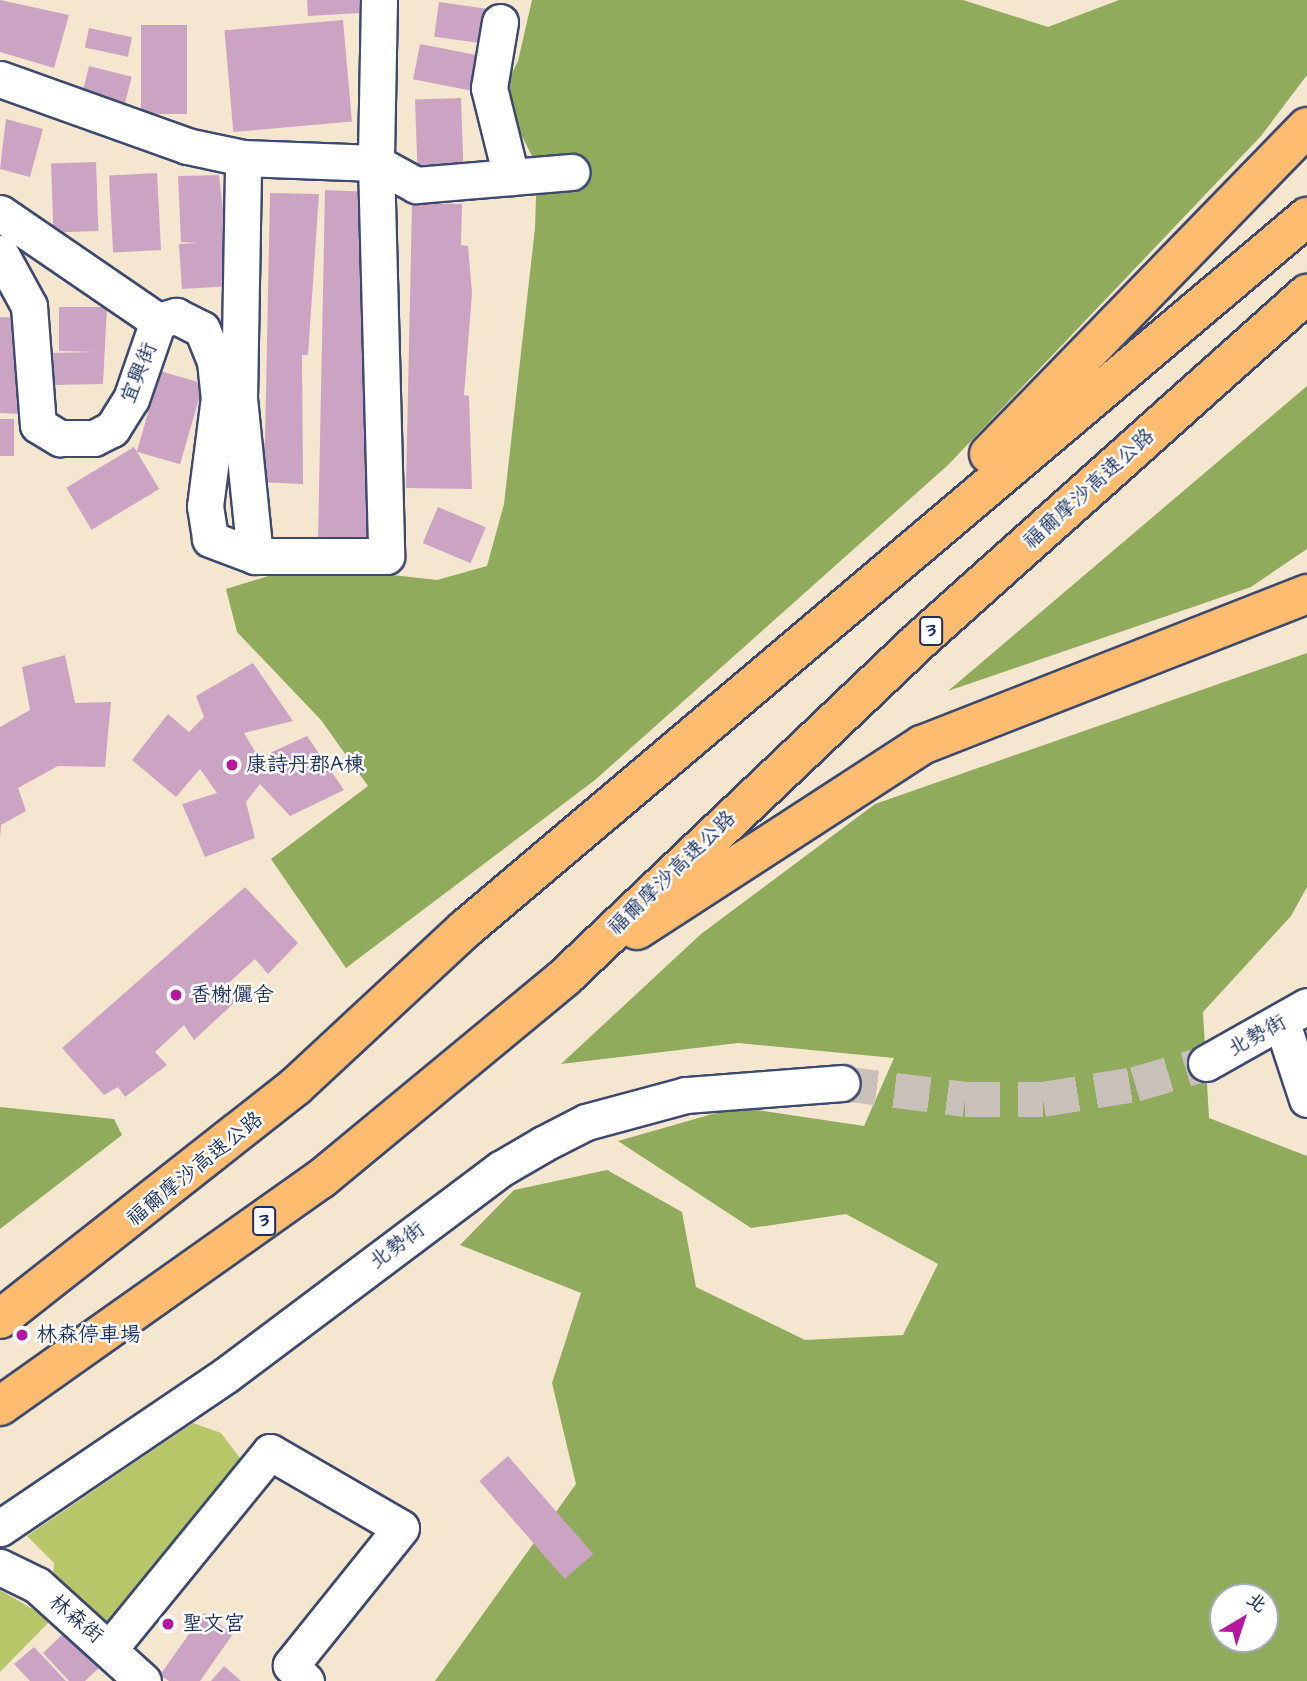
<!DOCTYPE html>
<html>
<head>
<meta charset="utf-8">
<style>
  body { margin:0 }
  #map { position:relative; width:1307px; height:1681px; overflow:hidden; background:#f5e6d0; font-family:"Architects Daughter","LXGW WenKai TC",sans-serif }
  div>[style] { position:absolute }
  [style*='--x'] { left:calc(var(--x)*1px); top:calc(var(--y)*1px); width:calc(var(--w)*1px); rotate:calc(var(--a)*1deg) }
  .green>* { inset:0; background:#b6c668 }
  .forest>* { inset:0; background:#90ab5c }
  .building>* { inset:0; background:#cba4c4; transform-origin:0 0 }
  .minor-tunnel>* { height:35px; margin-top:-17.5px; transform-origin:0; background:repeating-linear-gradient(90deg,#c9c1b9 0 35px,transparent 0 53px) }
  .roads { filter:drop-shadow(2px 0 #3c4a6f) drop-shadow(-2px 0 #3c4a6f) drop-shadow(0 2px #3c4a6f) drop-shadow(0 -2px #3c4a6f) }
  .minor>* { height:35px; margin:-17.5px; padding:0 17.5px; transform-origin:17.5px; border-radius:17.5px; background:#fff }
  .highway>* { height:38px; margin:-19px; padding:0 19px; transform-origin:19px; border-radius:19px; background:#fdbc70 }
  .dots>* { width:19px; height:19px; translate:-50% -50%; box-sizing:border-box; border:4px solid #fff; border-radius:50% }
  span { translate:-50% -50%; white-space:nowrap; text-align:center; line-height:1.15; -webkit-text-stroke:5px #fff; paint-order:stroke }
  .shield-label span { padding:2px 5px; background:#fff; border:2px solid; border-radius:5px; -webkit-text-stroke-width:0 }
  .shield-label { font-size:19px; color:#1b2f5e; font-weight:700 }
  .street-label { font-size:21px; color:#1b2f5e }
  .poi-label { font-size:21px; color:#1b2f5e }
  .left { translate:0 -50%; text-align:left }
  .north { position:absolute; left:1209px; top:1583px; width:70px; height:70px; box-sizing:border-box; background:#fff; border:2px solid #a4acbf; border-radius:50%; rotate:39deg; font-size:19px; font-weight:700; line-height:28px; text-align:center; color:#1b2f5e }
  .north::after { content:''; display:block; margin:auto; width:24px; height:32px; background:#b5179e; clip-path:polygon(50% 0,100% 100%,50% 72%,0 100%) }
</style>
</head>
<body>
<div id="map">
  <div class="green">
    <i style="clip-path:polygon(193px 1423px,221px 1433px,243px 1462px,115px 1625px,102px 1626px,53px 1579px,54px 1563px,27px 1536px)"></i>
    <i style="clip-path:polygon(0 1590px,51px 1620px,0 1672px)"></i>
  </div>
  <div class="forest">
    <i style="clip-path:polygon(532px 0,963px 0,1048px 27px,1119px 0,1307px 0,1307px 75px,1261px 136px,948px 465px,595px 780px,346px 968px,271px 859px,368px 786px,321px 720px,237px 632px,226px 589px,304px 565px,437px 580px,487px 566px,504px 504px,535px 228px,537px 166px,501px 95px,518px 61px)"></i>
    <i style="clip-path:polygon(1307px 386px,1307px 549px,1251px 587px,948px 691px)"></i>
    <i style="clip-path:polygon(evenodd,1307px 653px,1307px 887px,1291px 916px,1203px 1012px,1209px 1118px,1307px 1156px,1307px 1681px,435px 1681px,576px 1484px,552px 1383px,581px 1293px,460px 1245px,514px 1190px,607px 1170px,682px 1212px,696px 1287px,805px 1340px,903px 1335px,938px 1264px,846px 1214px,751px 1228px,618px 1141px,737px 1107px,864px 1126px,894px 1058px,738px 1043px,561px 1064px,701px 934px,875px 804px,1307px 653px,1223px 1597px,1265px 1597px,1265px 1639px,1223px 1639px,1223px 1597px)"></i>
    <i style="clip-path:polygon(0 1107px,114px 1119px,122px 1135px,0 1229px)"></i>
  </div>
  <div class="building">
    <i style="clip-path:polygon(0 0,69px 15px,54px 68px,0 52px)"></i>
    <i style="clip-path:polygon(307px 0,360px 0,361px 13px,308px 16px)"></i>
    <i style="left:439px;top:2px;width:48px;height:35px;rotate:8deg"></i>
    <i style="left:343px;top:20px;width:102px;height:119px;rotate:85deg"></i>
    <i style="left:141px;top:25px;width:46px;height:89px"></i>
    <i style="left:89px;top:28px;width:44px;height:20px;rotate:12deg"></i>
    <i style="left:420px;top:44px;width:58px;height:36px;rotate:11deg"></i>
    <i style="left:89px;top:66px;width:44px;height:38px;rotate:14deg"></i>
    <i style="left:461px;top:98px;width:73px;height:46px;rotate:88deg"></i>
    <i style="clip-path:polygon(6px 119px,43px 129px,30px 177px,0 169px)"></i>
    <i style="left:96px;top:162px;width:69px;height:45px;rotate:88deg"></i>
    <i style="left:157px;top:173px;width:77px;height:48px;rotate:87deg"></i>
    <i style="clip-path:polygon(219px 175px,232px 286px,182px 289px,179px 244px,198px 243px,181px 242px,178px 176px)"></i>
    <i style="clip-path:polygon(325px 190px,370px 192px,371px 542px,318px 541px)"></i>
    <i style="clip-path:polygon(270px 193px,319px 194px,308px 355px,302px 355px,303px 484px,258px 482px,259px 443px,265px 443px)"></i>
    <i style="clip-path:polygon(412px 203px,462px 204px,461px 245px,468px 246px,472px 293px,464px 395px,469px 396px,472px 489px,406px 488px)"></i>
    <i style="clip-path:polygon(59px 307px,107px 307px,103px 384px,54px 385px,53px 353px,95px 352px,59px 351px)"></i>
    <i style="clip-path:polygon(0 317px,23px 318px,19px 414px,0 413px)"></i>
    <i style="left:160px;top:371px;width:45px;height:84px;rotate:16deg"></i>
    <i style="left:0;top:419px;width:14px;height:37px"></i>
    <i style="left:134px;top:447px;width:49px;height:79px;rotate:59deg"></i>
    <i style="left:438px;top:507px;width:52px;height:39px;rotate:23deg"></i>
    <i style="clip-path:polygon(65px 655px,75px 703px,111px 702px,105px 767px,58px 766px,18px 788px,26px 811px,1px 825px,0 839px,0 727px,30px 710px,22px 667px)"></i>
    <i style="clip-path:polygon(253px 663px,293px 721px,244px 733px,259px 758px,307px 736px,344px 790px,290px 816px,260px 784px,246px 802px,255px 838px,205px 857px,182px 804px,217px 793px,200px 769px,176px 797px,132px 760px,168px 714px,189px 732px,204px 717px,196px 696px)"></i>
    <i style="clip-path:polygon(245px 887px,298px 943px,268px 974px,255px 959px,223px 988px,235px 1002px,194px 1040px,184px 1025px,155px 1052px,167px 1065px,125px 1097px,118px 1087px,104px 1095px,62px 1048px)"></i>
    <i style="left:508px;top:1456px;width:130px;height:38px;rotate:49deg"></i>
    <i style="clip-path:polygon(204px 1613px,233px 1634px,200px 1681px,169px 1681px,160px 1675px)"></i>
    <i style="clip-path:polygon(67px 1630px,101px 1666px,85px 1681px,69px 1681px,43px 1653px)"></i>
    <i style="clip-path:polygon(34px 1647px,66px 1681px,30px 1681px,14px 1664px)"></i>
    <i style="clip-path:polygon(224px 1666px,241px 1681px,211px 1681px)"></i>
  </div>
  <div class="minor-tunnel">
    <i style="--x:842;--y:1083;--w:124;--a:7.4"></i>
    <i style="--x:965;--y:1099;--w:78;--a:0"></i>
    <i style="--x:1043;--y:1099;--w:93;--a:-9.3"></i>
    <i style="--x:1135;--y:1084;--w:74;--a:-16.5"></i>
  </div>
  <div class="roads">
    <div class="minor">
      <i style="--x:379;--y:0;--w:163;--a:91.1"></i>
      <i style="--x:376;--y:163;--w:46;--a:28.8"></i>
      <i style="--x:416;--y:185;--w:156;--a:-4.8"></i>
      <i style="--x:500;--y:22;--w:67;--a:99.5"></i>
      <i style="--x:489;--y:88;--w:92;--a:76.1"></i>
      <i style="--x:0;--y:79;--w:199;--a:19.7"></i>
      <i style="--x:187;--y:146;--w:57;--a:12.1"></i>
      <i style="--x:243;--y:158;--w:133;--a:2.2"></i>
      <i style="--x:376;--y:163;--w:393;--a:88.5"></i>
      <i style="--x:386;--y:556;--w:131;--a:180"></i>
      <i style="--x:255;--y:556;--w:159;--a:-95.8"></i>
      <i style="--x:239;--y:398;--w:240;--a:-89"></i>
      <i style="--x:0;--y:213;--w:191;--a:34.4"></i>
      <i style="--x:0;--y:253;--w:60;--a:61.3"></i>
      <i style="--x:29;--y:306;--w:119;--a:85.7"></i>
      <i style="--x:38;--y:425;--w:26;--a:31"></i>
      <i style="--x:60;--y:438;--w:34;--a:0"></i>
      <i style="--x:94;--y:438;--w:20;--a:-27"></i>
      <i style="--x:112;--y:429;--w:36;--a:-58"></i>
      <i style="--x:131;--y:399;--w:83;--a:-70.9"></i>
      <i style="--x:158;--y:321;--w:19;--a:-16"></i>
      <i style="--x:176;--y:316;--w:29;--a:27"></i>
      <i style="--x:202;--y:329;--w:35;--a:68"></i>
      <i style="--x:215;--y:361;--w:36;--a:84"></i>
      <i style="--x:219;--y:397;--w:110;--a:97.3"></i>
      <i style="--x:205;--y:506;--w:33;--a:81"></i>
      <i style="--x:210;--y:539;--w:48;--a:20.7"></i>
      <i style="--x:1282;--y:1023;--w:80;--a:71.8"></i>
      <i style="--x:1206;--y:1063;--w:116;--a:-29.4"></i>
      <i style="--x:0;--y:1528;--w:273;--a:-34.1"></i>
      <i style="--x:226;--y:1375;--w:345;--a:-36.9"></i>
      <i style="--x:502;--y:1168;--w:48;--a:-30.3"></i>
      <i style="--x:543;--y:1144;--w:48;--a:-27.1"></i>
      <i style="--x:586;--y:1122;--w:104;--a:-15.1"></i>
      <i style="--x:686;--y:1095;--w:156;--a:-4.4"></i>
      <i style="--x:0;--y:1567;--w:41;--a:25.9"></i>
      <i style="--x:37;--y:1585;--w:143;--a:42.2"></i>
      <i style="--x:110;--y:1648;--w:253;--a:-50.8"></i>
      <i style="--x:270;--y:1452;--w:151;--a:30.1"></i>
      <i style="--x:401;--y:1528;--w:176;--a:128.8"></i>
      <i style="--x:291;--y:1665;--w:22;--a:47"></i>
    </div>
    <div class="highway">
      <i style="--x:989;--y:454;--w:456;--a:-45.8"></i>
      <i style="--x:637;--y:930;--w:340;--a:-33"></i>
      <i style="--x:922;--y:745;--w:414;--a:-21.4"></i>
      <i style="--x:0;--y:1319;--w:377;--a:-38.2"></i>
      <i style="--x:296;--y:1086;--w:231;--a:-42.9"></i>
      <i style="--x:465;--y:929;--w:1103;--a:-40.22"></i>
      <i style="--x:0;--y:1406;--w:393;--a:-35.3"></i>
      <i style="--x:321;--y:1179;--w:317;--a:-39.6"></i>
      <i style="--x:565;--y:977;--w:488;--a:-43.5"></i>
      <i style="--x:919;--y:641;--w:521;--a:-41.81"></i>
    </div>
  </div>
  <div class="dots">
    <i style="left:232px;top:765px;background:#b5179e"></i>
    <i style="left:176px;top:995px;background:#b5179e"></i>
    <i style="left:22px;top:1335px;background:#b5179e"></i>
    <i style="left:168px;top:1624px;background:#b5179e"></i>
  </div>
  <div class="shield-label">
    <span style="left:931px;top:631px">3</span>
    <span style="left:264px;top:1221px">3</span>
  </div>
  <div class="street-label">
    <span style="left:139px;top:373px;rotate:-68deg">宜興街</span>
    <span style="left:1089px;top:489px;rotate:-42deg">福爾摩沙高速公路</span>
    <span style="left:672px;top:873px;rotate:-44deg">福爾摩沙高速公路</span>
    <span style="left:1257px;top:1036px;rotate:-29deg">北勢街</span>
    <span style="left:195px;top:1169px;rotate:-39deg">福爾摩沙高速公路</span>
    <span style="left:397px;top:1246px;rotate:-37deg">北勢街</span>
    <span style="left:76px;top:1619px;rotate:40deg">林森街</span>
  </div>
  <div class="poi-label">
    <span class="left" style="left:246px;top:765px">康詩丹郡A棟</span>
    <span class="left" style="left:190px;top:995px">香榭儷舍</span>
    <span class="left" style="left:36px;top:1335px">林森停車場</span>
    <span class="left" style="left:182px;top:1624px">聖文宮</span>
  </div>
  <div class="north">北</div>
</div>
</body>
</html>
